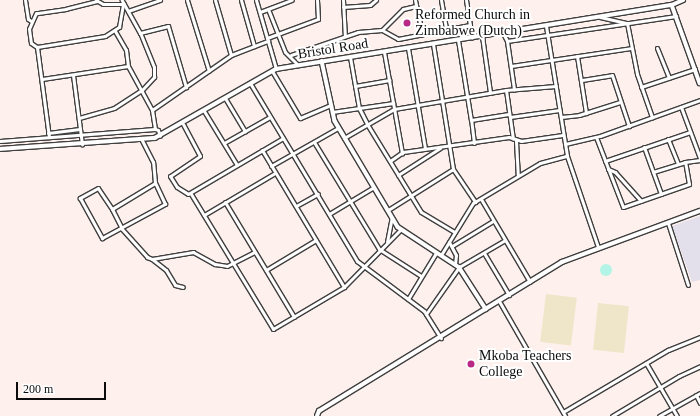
<!DOCTYPE html>
<html>
<head>
<meta charset="utf-8">
<style>
  body { margin:0 }
  #map { position:relative; width:700px; height:416px; overflow:hidden; background:#fef0ec; font-family:"Times New Roman",serif }
  div>[style] { position:absolute }
  [style*='--x'] { left:calc(var(--x)*1px); top:calc(var(--y)*1px); width:calc(var(--w)*1px); rotate:calc(var(--a)*1deg) }
  .industrial>* { inset:0; background:#e4e0eb }
  .pitch>* { inset:0; background:#efe5c9; transform-origin:0 0 }
  .water>* { inset:0; background:#b2f4e5 }
  .round { border-radius:50% }
  .roads { filter:drop-shadow(1px 0 #3f3f3f) drop-shadow(-1px 0 #3f3f3f) drop-shadow(0 1px #3f3f3f) drop-shadow(0 -1px #3f3f3f) }
  .minor>* { height:3px; margin:-1.5px; padding:0 1.5px; transform-origin:1.5px; border-radius:1.5px; background:#fff }
  .tertiary>* { height:3.5px; margin:-1.75px; padding:0 1.75px; transform-origin:1.75px; border-radius:1.75px; background:#fff }
  .dots>* { width:11px; height:11px; translate:-50% -50%; box-sizing:border-box; border:2px solid #fff; border-radius:50% }
  span { translate:-50% -50%; white-space:nowrap; text-align:center; line-height:1.15; -webkit-text-stroke:4px #fff; paint-order:stroke }
  .poi-label { font-size:14px; color:#0c0c0c }
  .left { translate:0 -50%; text-align:left }
  .street-label { font-size:14px; color:#0c0c0c }
  .scale { position:absolute; left:16px; top:382px; width:90px; height:18px; box-sizing:border-box; border:2px solid #0c0c0c; border-top:0; padding-left:5px; font-size:12px; line-height:14px; white-space:nowrap; color:#0c0c0c; -webkit-text-stroke:3px #fff; paint-order:stroke }
</style>
</head>
<body>
<div id="map">
  <div class="industrial">
    <i style="clip-path:polygon(700px 216px,700px 280px,692px 282px,672px 226px)"></i>
  </div>
  <div class="pitch">
    <i style="left:546px;top:294px;width:31px;height:48px;rotate:7deg"></i>
    <i style="left:598px;top:303px;width:31px;height:47px;rotate:6deg"></i>
  </div>
  <div class="water">
    <i class="round" style="left:600px;top:264px;width:12px;height:12px"></i>
  </div>
  <div class="roads">
    <div class="minor">
      <i style="--x:25;--y:0;--w:19;--a:81"></i>
      <i style="--x:28;--y:19;--w:4;--a:34"></i>
      <i style="--x:96;--y:0;--w:8;--a:30"></i>
      <i style="--x:103;--y:4;--w:21;--a:0"></i>
      <i style="--x:187;--y:0;--w:74;--a:72.8"></i>
      <i style="--x:215;--y:0;--w:57;--a:73.8"></i>
      <i style="--x:241;--y:0;--w:48;--a:74.2"></i>
      <i style="--x:256;--y:0;--w:72;--a:73.8"></i>
      <i style="--x:343;--y:0;--w:36;--a:87"></i>
      <i style="--x:415;--y:0;--w:35;--a:78"></i>
      <i style="--x:441;--y:0;--w:29;--a:80"></i>
      <i style="--x:466;--y:0;--w:38;--a:81"></i>
      <i style="--x:97;--y:1;--w:32;--a:166"></i>
      <i style="--x:66;--y:9;--w:30;--a:172"></i>
      <i style="--x:36;--y:13;--w:17;--a:114"></i>
      <i style="--x:29;--y:29;--w:14;--a:82"></i>
      <i style="--x:31;--y:43;--w:7;--a:34"></i>
      <i style="--x:37;--y:47;--w:69;--a:-9.2"></i>
      <i style="--x:105;--y:36;--w:17;--a:-33"></i>
      <i style="--x:119;--y:27;--w:23;--a:-80"></i>
      <i style="--x:343;--y:7;--w:27;--a:-4"></i>
      <i style="--x:370;--y:5;--w:8;--a:-40"></i>
      <i style="--x:268;--y:9;--w:46;--a:68.4"></i>
      <i style="--x:285;--y:52;--w:18;--a:45"></i>
      <i style="--x:128;--y:11;--w:34;--a:-19"></i>
      <i style="--x:260;--y:12;--w:34;--a:-21"></i>
      <i style="--x:600;--y:17;--w:28;--a:13"></i>
      <i style="--x:627;--y:23;--w:52;--a:78.9"></i>
      <i style="--x:637;--y:74;--w:46;--a:70.8"></i>
      <i style="--x:546;--y:26;--w:132;--a:80.8"></i>
      <i style="--x:567;--y:156;--w:96;--a:71.2"></i>
      <i style="--x:382;--y:30;--w:18;--a:29"></i>
      <i style="--x:398;--y:39;--w:73;--a:-11"></i>
      <i style="--x:115;--y:31;--w:22;--a:60"></i>
      <i style="--x:126;--y:50;--w:16;--a:83"></i>
      <i style="--x:128;--y:66;--w:50;--a:61.4"></i>
      <i style="--x:152;--y:110;--w:96;--a:-34.8"></i>
      <i style="--x:231;--y:55;--w:40;--a:-21"></i>
      <i style="--x:140;--y:33;--w:29;--a:-14"></i>
      <i style="--x:168;--y:26;--w:64;--a:73.6"></i>
      <i style="--x:503;--y:33;--w:9;--a:63"></i>
      <i style="--x:507;--y:41;--w:49;--a:81.7"></i>
      <i style="--x:482;--y:36;--w:57;--a:81.9"></i>
      <i style="--x:267;--y:38;--w:54;--a:-20.4"></i>
      <i style="--x:318;--y:19;--w:19;--a:-93"></i>
      <i style="--x:458;--y:40;--w:81;--a:80.8"></i>
      <i style="--x:507;--y:41;--w:171;--a:-8.4"></i>
      <i style="--x:433;--y:44;--w:127;--a:80.9"></i>
      <i style="--x:453;--y:169;--w:40;--a:56"></i>
      <i style="--x:37;--y:47;--w:91;--a:82.4"></i>
      <i style="--x:408;--y:48;--w:102;--a:80.4"></i>
      <i style="--x:657;--y:48;--w:32;--a:68"></i>
      <i style="--x:384;--y:52;--w:103;--a:79.9"></i>
      <i style="--x:291;--y:55;--w:71;--a:-18.9"></i>
      <i style="--x:358;--y:32;--w:24;--a:-5"></i>
      <i style="--x:382;--y:30;--w:30;--a:-45"></i>
      <i style="--x:403;--y:9;--w:13;--a:-13"></i>
      <i style="--x:577;--y:56;--w:58;--a:81"></i>
      <i style="--x:350;--y:57;--w:52;--a:80"></i>
      <i style="--x:359;--y:108;--w:18;--a:63"></i>
      <i style="--x:367;--y:124;--w:103;--a:58.5"></i>
      <i style="--x:421;--y:212;--w:39;--a:31"></i>
      <i style="--x:511;--y:66;--w:121;--a:-8.5"></i>
      <i style="--x:272;--y:71;--w:55;--a:59.2"></i>
      <i style="--x:300;--y:118;--w:33;--a:-23"></i>
      <i style="--x:73;--y:75;--w:70;--a:82.6"></i>
      <i style="--x:42;--y:79;--w:87;--a:-8.6"></i>
      <i style="--x:582;--y:80;--w:30;--a:-9"></i>
      <i style="--x:612;--y:75;--w:54;--a:71.6"></i>
      <i style="--x:250;--y:83;--w:208;--a:59"></i>
      <i style="--x:357;--y:261;--w:84;--a:36.7"></i>
      <i style="--x:424;--y:311;--w:32;--a:58"></i>
      <i style="--x:355;--y:86;--w:35;--a:-10"></i>
      <i style="--x:641;--y:87;--w:57;--a:-18.4"></i>
      <i style="--x:506;--y:90;--w:49;--a:81.9"></i>
      <i style="--x:225;--y:98;--w:39;--a:59"></i>
      <i style="--x:681;--y:107;--w:54;--a:69.6"></i>
      <i style="--x:152;--y:110;--w:19;--a:81"></i>
      <i style="--x:204;--y:111;--w:63;--a:58.6"></i>
      <i style="--x:332;--y:112;--w:62;--a:-8.4"></i>
      <i style="--x:510;--y:117;--w:50;--a:-8"></i>
      <i style="--x:561;--y:117;--w:18;--a:-6"></i>
      <i style="--x:579;--y:115;--w:43;--a:-17.6"></i>
      <i style="--x:79;--y:118;--w:36;--a:-16"></i>
      <i style="--x:114;--y:108;--w:33;--a:-33"></i>
      <i style="--x:142;--y:90;--w:18;--a:-47"></i>
      <i style="--x:154;--y:77;--w:10;--a:-90"></i>
      <i style="--x:154;--y:67;--w:37;--a:-112"></i>
      <i style="--x:140;--y:33;--w:38;--a:-119"></i>
      <i style="--x:183;--y:124;--w:36;--a:62"></i>
      <i style="--x:200;--y:156;--w:36;--a:146"></i>
      <i style="--x:170;--y:176;--w:13;--a:58"></i>
      <i style="--x:177;--y:187;--w:13;--a:32"></i>
      <i style="--x:188;--y:194;--w:110;--a:-30.5"></i>
      <i style="--x:48;--y:133;--w:32;--a:-7"></i>
      <i style="--x:596;--y:137;--w:75;--a:68.9"></i>
      <i style="--x:623;--y:207;--w:70;--a:-19.2"></i>
      <i style="--x:689;--y:184;--w:22;--a:-100"></i>
      <i style="--x:685;--y:162;--w:15;--a:-8"></i>
      <i style="--x:344;--y:138;--w:58;--a:-30.1"></i>
      <i style="--x:394;--y:109;--w:114;--a:-9.6"></i>
      <i style="--x:506;--y:90;--w:50;--a:-4.6"></i>
      <i style="--x:668;--y:139;--w:27;--a:68"></i>
      <i style="--x:0;--y:141;--w:155;--a:-4.4"></i>
      <i style="--x:155;--y:129;--w:3;--a:18"></i>
      <i style="--x:158;--y:130;--w:6;--a:72"></i>
      <i style="--x:516;--y:141;--w:34;--a:87"></i>
      <i style="--x:314;--y:142;--w:125;--a:58.7"></i>
      <i style="--x:379;--y:249;--w:50;--a:32.7"></i>
      <i style="--x:224;--y:143;--w:53;--a:-29.5"></i>
      <i style="--x:474;--y:143;--w:23;--a:-97"></i>
      <i style="--x:471;--y:120;--w:38;--a:-9"></i>
      <i style="--x:565;--y:144;--w:36;--a:-13"></i>
      <i style="--x:600;--y:136;--w:106;--a:-19.8"></i>
      <i style="--x:644;--y:147;--w:50;--a:70.1"></i>
      <i style="--x:262;--y:150;--w:160;--a:59.1"></i>
      <i style="--x:390;--y:161;--w:16;--a:-35"></i>
      <i style="--x:403;--y:152;--w:107;--a:-8.1"></i>
      <i style="--x:509;--y:137;--w:13;--a:18"></i>
      <i style="--x:521;--y:141;--w:42;--a:-8.1"></i>
      <i style="--x:605;--y:161;--w:90;--a:-18.8"></i>
      <i style="--x:271;--y:166;--w:77;--a:-29.6"></i>
      <i style="--x:608;--y:169;--w:8;--a:23"></i>
      <i style="--x:615;--y:172;--w:39;--a:48"></i>
      <i style="--x:653;--y:172;--w:34;--a:-17"></i>
      <i style="--x:398;--y:175;--w:50;--a:-32.7"></i>
      <i style="--x:155;--y:183;--w:50;--a:148.8"></i>
      <i style="--x:112;--y:209;--w:22;--a:63"></i>
      <i style="--x:122;--y:229;--w:38;--a:48"></i>
      <i style="--x:147;--y:257;--w:5;--a:22"></i>
      <i style="--x:152;--y:259;--w:42;--a:-9.7"></i>
      <i style="--x:193;--y:252;--w:25;--a:29"></i>
      <i style="--x:215;--y:264;--w:12;--a:9"></i>
      <i style="--x:227;--y:266;--w:31;--a:-27"></i>
      <i style="--x:191;--y:194;--w:158;--a:58.7"></i>
      <i style="--x:273;--y:329;--w:82;--a:-30.6"></i>
      <i style="--x:344;--y:287;--w:80;--a:-45.5"></i>
      <i style="--x:481;--y:199;--w:96;--a:59.4"></i>
      <i style="--x:225;--y:202;--w:134;--a:59"></i>
      <i style="--x:296;--y:206;--w:25;--a:-29"></i>
      <i style="--x:112;--y:209;--w:25;--a:-124"></i>
      <i style="--x:98;--y:188;--w:21;--a:151"></i>
      <i style="--x:80;--y:198;--w:46;--a:61.2"></i>
      <i style="--x:102;--y:238;--w:72;--a:-28.4"></i>
      <i style="--x:165;--y:204;--w:23;--a:-115"></i>
      <i style="--x:155;--y:183;--w:21;--a:-95"></i>
      <i style="--x:153;--y:162;--w:25;--a:-117"></i>
      <i style="--x:388;--y:210;--w:77;--a:-32.2"></i>
      <i style="--x:329;--y:214;--w:52;--a:-31"></i>
      <i style="--x:204;--y:215;--w:82;--a:-30.6"></i>
      <i style="--x:668;--y:223;--w:65;--a:72.1"></i>
      <i style="--x:387;--y:242;--w:25;--a:-79"></i>
      <i style="--x:449;--y:242;--w:15;--a:62"></i>
      <i style="--x:456;--y:255;--w:9;--a:96"></i>
      <i style="--x:452;--y:246;--w:48;--a:-31.4"></i>
      <i style="--x:484;--y:253;--w:49;--a:59.2"></i>
      <i style="--x:441;--y:255;--w:61;--a:-58.4"></i>
      <i style="--x:473;--y:203;--w:78;--a:-30.8"></i>
      <i style="--x:540;--y:163;--w:28;--a:-15"></i>
      <i style="--x:152;--y:259;--w:18;--a:38"></i>
      <i style="--x:166;--y:270;--w:17;--a:59"></i>
      <i style="--x:175;--y:285;--w:8;--a:14"></i>
      <i style="--x:266;--y:270;--w:58;--a:-31"></i>
      <i style="--x:408;--y:299;--w:54;--a:-58.7"></i>
      <i style="--x:499;--y:301;--w:133;--a:60.1"></i>
      <i style="--x:426;--y:314;--w:57;--a:-54.9"></i>
      <i style="--x:459;--y:267;--w:53;--a:-30.4"></i>
      <i style="--x:646;--y:363;--w:61;--a:59.7"></i>
      <i style="--x:696;--y:395;--w:9;--a:63"></i>
      <i style="--x:563;--y:412;--w:122;--a:-30.6"></i>
      <i style="--x:668;--y:350;--w:35;--a:-22"></i>
      <i style="--x:612;--y:416;--w:78;--a:-30.8"></i>
      <i style="--x:679;--y:376;--w:23;--a:-25"></i>
      <i style="--x:659;--y:416;--w:47;--a:-29.3"></i>
    </div>
    <div class="tertiary">
      <i style="--x:672;--y:5;--w:83;--a:70.3"></i>
      <i style="--x:322;--y:61;--w:61;--a:77.8"></i>
      <i style="--x:335;--y:121;--w:123;--a:59.3"></i>
      <i style="--x:398;--y:227;--w:73;--a:33.3"></i>
      <i style="--x:459;--y:267;--w:50;--a:57.3"></i>
      <i style="--x:0;--y:149;--w:155;--a:-4.1"></i>
      <i style="--x:155;--y:138;--w:139;--a:-29.7"></i>
      <i style="--x:276;--y:69;--w:401;--a:-9.2"></i>
      <i style="--x:672;--y:5;--w:12;--a:-24"></i>
      <i style="--x:317;--y:416;--w:5;--a:-68"></i>
      <i style="--x:319;--y:411;--w:285;--a:-31.5"></i>
      <i style="--x:562;--y:262;--w:147;--a:-20.3"></i>
    </div>
  </div>
  <div class="dots">
    <i style="left:407px;top:23px;background:#b72985"></i>
    <i style="left:471px;top:364px;background:#b72985"></i>
  </div>
  <div class="poi-label">
    <span class="left" style="left:415px;top:23px">Reformed Church in<br>Zimbabwe (Dutch)</span>
    <span class="left" style="left:479px;top:364px">Mkoba Teachers<br>College</span>
  </div>
  <div class="street-label">
    <span style="left:333px;top:49px;rotate:-9deg">Bristol Road</span>
  </div>
  <div class="scale">200 m</div>
</div>
</body>
</html>
